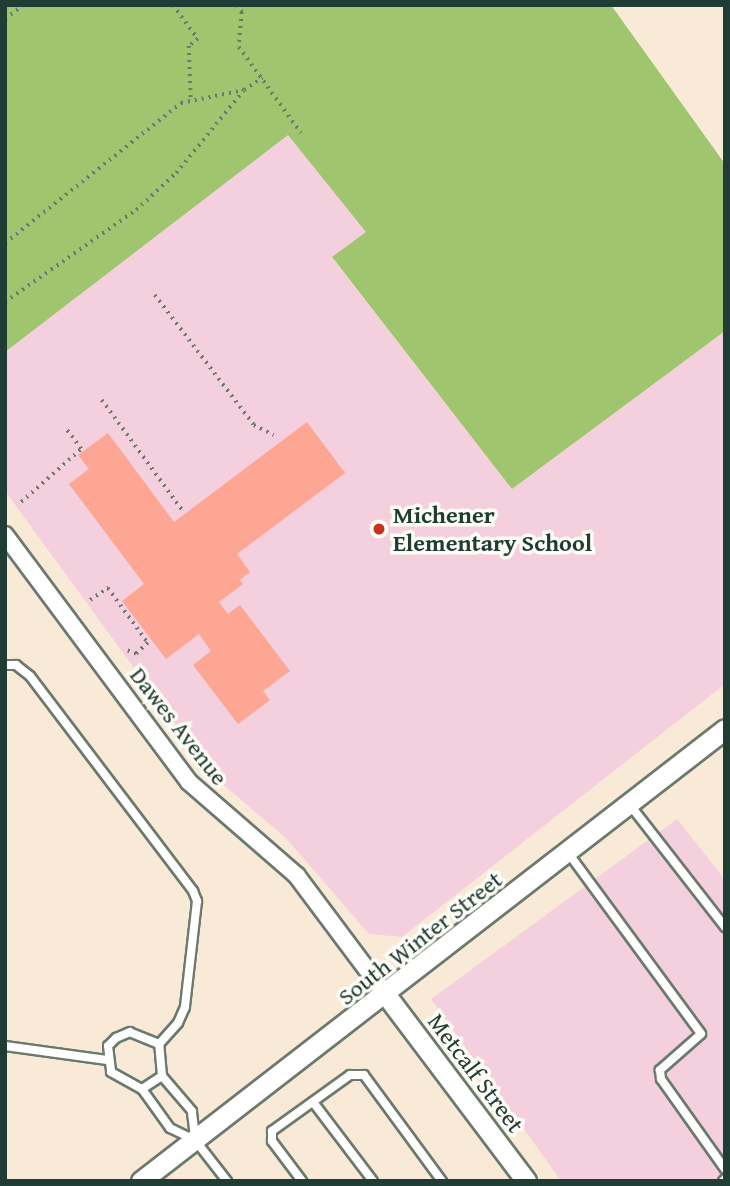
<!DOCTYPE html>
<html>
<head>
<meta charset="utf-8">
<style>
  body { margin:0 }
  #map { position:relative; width:730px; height:1186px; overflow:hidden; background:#f8ead7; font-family:"Gentium Book Plus",serif }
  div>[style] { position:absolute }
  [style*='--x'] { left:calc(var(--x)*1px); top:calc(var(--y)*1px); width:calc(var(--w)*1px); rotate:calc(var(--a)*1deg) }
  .built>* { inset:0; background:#f4cfdd }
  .green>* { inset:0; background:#9fc56f }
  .building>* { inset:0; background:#fda694 }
  .path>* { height:3.5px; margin-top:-1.75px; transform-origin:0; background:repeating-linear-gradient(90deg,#6b7a6d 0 2px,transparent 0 7px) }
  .roads { filter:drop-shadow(2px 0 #6b7a6d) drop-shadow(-2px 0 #6b7a6d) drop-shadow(0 2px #6b7a6d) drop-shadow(0 -2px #6b7a6d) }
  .service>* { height:8px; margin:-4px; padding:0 4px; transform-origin:4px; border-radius:4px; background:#fff }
  .minor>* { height:16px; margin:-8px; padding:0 8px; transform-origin:8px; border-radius:8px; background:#fff }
  .tertiary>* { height:19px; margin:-9.5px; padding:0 9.5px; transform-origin:9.5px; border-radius:9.5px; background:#fff }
  .dots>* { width:19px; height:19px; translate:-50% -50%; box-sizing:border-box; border:4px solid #fdfcf7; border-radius:50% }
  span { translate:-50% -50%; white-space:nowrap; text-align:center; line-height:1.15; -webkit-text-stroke:7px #fdfcf7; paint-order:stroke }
  .poi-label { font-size:24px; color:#1f3d34; font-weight:700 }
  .left { translate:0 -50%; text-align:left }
  .street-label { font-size:24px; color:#1f3d34 }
  .frame { position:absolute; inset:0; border:7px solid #1f3d34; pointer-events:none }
</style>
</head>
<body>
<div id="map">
  <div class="built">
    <i style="clip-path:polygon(288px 134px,367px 232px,332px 258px,512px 489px,725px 331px,725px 684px,402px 937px,369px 934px,286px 838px,213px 776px,5px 491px,5px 352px)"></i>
    <i style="clip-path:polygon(677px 819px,725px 880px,725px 1181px,561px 1181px,431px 999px)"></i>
  </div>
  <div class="green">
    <i style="clip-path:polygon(5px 5px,611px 5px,725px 164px,725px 331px,512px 489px,332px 257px,366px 232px,288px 135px,5px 352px)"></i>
  </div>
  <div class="building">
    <i style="clip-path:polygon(307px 422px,345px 473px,237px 554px,250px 572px,240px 580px,243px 584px,219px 602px,228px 614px,240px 605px,290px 671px,263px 691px,270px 700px,238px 724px,193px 665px,211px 651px,199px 634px,166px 659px,122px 601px,144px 584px,69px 484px,89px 469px,78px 455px,108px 433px,174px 522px)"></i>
  </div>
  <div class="path">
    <i style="--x:173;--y:5;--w:42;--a:53.7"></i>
    <i style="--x:198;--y:39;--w:11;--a:142"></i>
    <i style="--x:189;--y:46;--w:55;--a:87.9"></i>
    <i style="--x:237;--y:5;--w:9;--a:54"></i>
    <i style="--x:242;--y:12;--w:35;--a:95"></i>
    <i style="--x:239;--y:47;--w:106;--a:54.2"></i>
    <i style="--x:5;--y:19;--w:23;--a:-38"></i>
    <i style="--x:5;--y:243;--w:225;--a:-38.5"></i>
    <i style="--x:181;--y:103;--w:64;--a:-11.7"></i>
    <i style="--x:244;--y:90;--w:22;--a:-34"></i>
    <i style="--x:155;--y:295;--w:163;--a:52.7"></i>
    <i style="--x:254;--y:425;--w:22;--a:27"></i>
    <i style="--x:5;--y:302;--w:160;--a:-35.1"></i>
    <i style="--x:136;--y:210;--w:54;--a:-42.8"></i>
    <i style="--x:176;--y:173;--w:107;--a:-50.7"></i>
    <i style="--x:102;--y:400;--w:137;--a:53.9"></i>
    <i style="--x:21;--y:502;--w:80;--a:-41.5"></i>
    <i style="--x:81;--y:449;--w:26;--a:-127"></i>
    <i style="--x:90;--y:600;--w:22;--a:-34"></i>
    <i style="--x:108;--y:588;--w:68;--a:54"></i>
    <i style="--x:148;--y:643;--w:16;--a:137"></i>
    <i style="--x:136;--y:654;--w:9;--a:-159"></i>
  </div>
  <div class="roads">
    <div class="service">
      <i style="--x:5;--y:665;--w:11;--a:0"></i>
      <i style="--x:16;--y:665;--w:18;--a:38"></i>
      <i style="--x:30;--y:676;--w:270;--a:52.8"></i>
      <i style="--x:193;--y:891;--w:11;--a:68"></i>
      <i style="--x:197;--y:901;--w:107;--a:96.5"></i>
      <i style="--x:185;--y:1007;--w:17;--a:114"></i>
      <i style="--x:178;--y:1023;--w:28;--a:132"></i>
      <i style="--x:630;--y:805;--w:155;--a:52.1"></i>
      <i style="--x:569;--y:854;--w:223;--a:53.7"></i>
      <i style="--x:701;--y:1034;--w:55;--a:138.7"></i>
      <i style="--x:660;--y:1070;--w:9;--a:84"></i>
      <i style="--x:661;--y:1079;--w:110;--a:54.6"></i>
      <i style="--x:5;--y:1046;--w:103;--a:7.8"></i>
      <i style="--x:142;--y:1089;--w:24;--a:-33"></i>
      <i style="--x:313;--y:1102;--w:99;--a:52.8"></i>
      <i style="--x:195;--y:1137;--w:26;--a:-97"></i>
      <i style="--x:192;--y:1111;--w:46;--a:-130.6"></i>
      <i style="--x:162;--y:1076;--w:32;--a:-95"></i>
      <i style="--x:159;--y:1044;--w:31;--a:-158"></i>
      <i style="--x:130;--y:1032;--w:15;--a:157"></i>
      <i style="--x:116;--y:1038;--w:11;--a:135"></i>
      <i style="--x:108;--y:1046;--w:26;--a:83"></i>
      <i style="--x:111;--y:1072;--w:35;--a:29"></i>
      <i style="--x:142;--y:1089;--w:48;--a:54.3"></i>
      <i style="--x:170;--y:1128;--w:28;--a:26"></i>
      <i style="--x:195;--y:1140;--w:52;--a:52"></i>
      <i style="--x:302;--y:1181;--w:50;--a:-126.9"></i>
      <i style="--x:272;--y:1141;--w:10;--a:-90"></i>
      <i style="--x:272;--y:1131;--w:96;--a:-35.7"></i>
      <i style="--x:350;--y:1075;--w:14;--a:0"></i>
      <i style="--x:364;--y:1075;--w:132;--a:53.7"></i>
      <i style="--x:723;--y:1181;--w:3;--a:-45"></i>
    </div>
    <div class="minor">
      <i style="--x:5;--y:535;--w:308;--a:53.3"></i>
      <i style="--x:189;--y:782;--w:143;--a:41"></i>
      <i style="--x:297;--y:876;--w:149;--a:53.2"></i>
    </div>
    <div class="tertiary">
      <i style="--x:386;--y:995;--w:233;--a:53"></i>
      <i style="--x:141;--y:1181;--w:738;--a:-37.74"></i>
    </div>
  </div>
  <div class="dots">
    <i style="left:379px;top:529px;background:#c8321e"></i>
  </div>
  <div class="poi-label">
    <span class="left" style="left:393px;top:529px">Michener<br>Elementary School</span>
  </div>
  <div class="street-label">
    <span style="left:179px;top:726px;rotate:52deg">Dawes Avenue</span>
    <span style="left:420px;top:938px;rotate:-38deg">South Winter Street</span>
    <span style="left:476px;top:1073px;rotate:53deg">Metcalf Street</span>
  </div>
  <div class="frame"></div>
</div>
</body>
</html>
